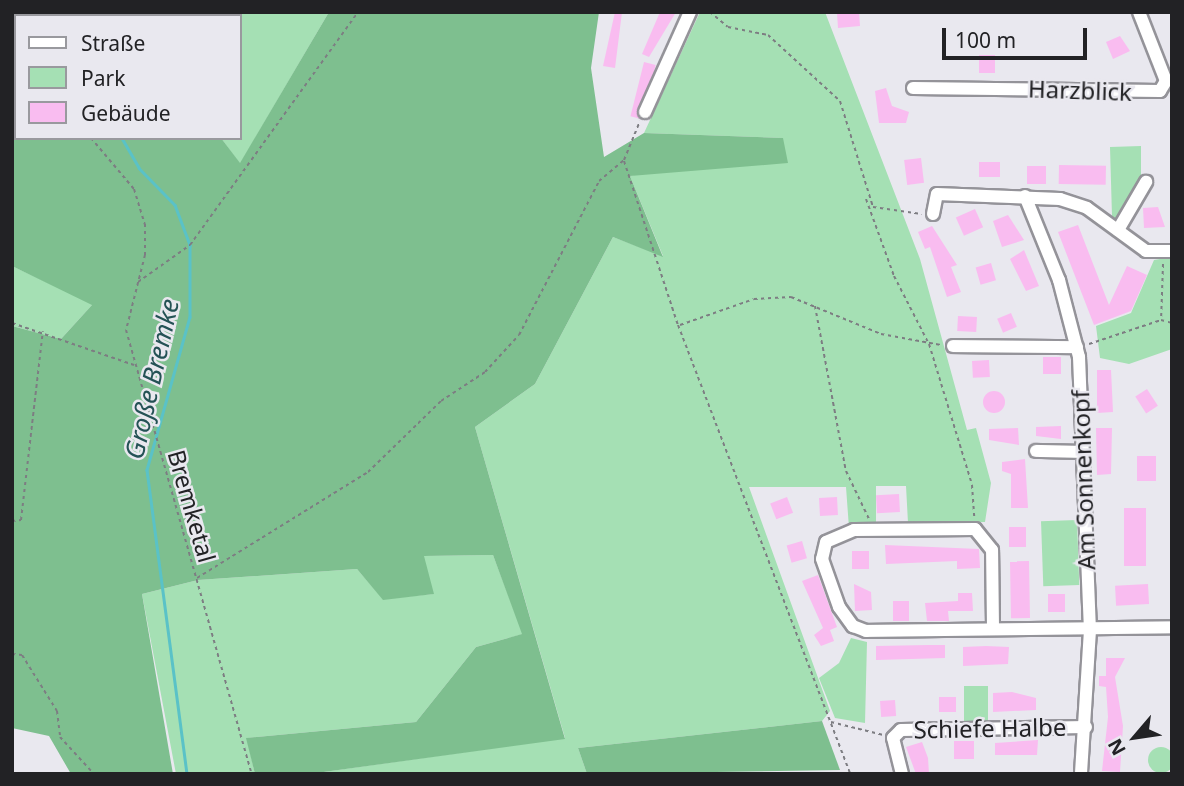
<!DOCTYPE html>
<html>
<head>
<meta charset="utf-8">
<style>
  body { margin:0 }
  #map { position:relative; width:1184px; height:786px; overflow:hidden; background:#e9e8ef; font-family:"Noto Sans",sans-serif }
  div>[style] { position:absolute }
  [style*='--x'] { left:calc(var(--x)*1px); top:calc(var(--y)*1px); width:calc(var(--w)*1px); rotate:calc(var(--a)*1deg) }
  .green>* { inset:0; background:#a5e0b4; transform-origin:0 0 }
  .round { border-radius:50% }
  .forest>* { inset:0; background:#7ebf8f }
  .stream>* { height:2.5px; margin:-1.25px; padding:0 1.25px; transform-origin:1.25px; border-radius:1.25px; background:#5ac2c7 }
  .building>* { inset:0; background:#f9bcf0; transform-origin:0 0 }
  .path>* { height:2px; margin-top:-1px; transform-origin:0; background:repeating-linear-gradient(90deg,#7d7d82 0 3.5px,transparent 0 7px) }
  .roads { filter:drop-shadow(2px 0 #949399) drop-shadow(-2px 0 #949399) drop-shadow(0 2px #949399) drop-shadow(0 -2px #949399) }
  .minor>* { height:12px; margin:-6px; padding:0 6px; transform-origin:6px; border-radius:6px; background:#fff }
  span { translate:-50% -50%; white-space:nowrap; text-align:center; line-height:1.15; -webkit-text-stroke:5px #e9e8ef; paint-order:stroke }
  .street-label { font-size:24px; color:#222225 }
  .water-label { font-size:26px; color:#245255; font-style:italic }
  .frame { position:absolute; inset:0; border:14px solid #222225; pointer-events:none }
  .legend { position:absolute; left:14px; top:14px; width:228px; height:126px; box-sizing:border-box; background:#e9e8ef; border:2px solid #99999e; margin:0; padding:9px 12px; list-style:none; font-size:21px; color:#222225 }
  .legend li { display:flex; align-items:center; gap:14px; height:35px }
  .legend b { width:35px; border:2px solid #99999e }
  .north { position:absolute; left:1100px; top:702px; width:70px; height:70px; -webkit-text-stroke:5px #e9e8ef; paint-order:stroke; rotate:241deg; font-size:19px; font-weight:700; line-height:28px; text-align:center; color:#222225 }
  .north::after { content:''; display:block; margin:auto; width:24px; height:32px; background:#222225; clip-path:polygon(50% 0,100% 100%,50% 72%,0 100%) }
  .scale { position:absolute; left:942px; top:28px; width:145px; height:32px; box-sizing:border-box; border:4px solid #222225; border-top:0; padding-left:9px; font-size:21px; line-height:24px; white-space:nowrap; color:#222225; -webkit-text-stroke:5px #e9e8ef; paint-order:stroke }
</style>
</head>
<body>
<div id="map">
  <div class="green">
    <i style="clip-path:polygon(186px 12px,329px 12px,240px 164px,221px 138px,240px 138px,240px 16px,181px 16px)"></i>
    <i style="clip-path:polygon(700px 12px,825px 12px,920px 259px,967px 430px,976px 428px,991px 483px,985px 522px,908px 523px,906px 486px,876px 486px,876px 526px,849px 528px,846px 487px,749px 487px,830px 711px,822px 721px,578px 748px,587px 774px,309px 774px,565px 738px,475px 427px,535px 384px,613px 237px,663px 256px,630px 176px,783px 138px,644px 133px)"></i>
    <i style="clip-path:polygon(1141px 146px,1141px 185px,1118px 222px,1112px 216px,1110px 147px)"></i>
    <i style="clip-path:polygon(1172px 257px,1172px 349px,1129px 364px,1100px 358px,1096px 326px,1131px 313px,1154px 260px)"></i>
    <i style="clip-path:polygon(12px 266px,93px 304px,61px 339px,12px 326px)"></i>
    <i style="left:1077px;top:520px;width:65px;height:36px;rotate:88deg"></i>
    <i style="clip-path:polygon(493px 555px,523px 634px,476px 647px,416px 722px,247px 738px,255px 774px,176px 774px,142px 594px,198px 580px,357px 569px,383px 599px,433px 594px,423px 556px)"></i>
    <i style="clip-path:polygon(851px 638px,867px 642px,865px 723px,835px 718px,819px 678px,839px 663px)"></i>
    <i style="left:964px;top:686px;width:24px;height:38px"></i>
    <i class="round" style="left:1148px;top:747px;width:26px;height:26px"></i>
  </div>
  <div class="forest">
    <i style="clip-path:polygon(12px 12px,104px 16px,16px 16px,16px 138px,221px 138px,240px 163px,329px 12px,599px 12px,591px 68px,604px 157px,644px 133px,783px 138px,788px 163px,630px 176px,663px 257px,613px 237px,535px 384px,475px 427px,565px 739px,309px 774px,255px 774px,246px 738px,416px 722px,476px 647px,522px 634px,493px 555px,424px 556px,434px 594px,383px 600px,357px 569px,198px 580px,142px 594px,173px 774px,71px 774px,49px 736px,12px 728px,12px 326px,61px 339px,92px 305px,12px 266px)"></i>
    <i style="clip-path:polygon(822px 721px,840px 770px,587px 774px,578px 748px)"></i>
  </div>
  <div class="stream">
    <i style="--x:12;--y:38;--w:4;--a:0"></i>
    <i style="--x:122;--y:138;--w:34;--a:60"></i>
    <i style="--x:139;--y:168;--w:52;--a:45.8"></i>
    <i style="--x:175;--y:205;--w:43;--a:69.4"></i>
    <i style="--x:190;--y:245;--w:72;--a:90"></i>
    <i style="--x:190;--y:317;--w:159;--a:105.7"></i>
    <i style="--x:147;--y:470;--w:307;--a:82.5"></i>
  </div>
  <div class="building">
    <i style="clip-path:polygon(615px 12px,622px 12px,615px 68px,603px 66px)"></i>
    <i style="clip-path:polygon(660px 12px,676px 12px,649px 57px,642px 54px)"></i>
    <i style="clip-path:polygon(851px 12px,859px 12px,860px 26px,838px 28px,837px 13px)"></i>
    <i style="clip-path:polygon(1120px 36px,1130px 51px,1113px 59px,1106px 42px)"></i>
    <i style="left:979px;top:55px;width:16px;height:18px"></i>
    <i style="left:644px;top:62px;width:12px;height:56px;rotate:14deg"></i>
    <i style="clip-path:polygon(886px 88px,892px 106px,909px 112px,906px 123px,879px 123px,875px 91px)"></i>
    <i style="left:921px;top:158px;width:25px;height:17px;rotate:83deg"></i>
    <i style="left:979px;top:162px;width:21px;height:15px"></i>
    <i style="left:1059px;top:165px;width:47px;height:19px;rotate:1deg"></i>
    <i style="left:1027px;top:166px;width:19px;height:18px"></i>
    <i style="clip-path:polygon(1158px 207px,1165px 227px,1144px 228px,1143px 208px)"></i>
    <i style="left:975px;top:209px;width:20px;height:21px;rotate:66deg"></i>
    <i style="clip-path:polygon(1008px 215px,1024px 240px,1002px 247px,993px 221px)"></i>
    <i style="clip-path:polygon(1078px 225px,1109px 305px,1127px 266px,1147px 275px,1131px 311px,1094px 325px,1058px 232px)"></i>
    <i style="clip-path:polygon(932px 226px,957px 265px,951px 267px,961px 292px,947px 297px,930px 247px,925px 249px,918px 232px)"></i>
    <i style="clip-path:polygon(1024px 250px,1039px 286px,1026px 291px,1010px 259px)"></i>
    <i style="left:991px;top:263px;width:18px;height:16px;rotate:74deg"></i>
    <i style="left:1011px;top:313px;width:15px;height:15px;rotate:67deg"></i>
    <i style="left:958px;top:316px;width:19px;height:15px;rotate:3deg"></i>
    <i style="left:1061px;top:357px;width:17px;height:18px;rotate:90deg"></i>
    <i style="left:989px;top:360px;width:17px;height:17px;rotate:87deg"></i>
    <i style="clip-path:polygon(1097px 370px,1111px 370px,1113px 412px,1097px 413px)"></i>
    <i style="left:1147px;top:389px;width:20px;height:14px;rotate:57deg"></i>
    <i class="round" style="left:983px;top:391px;width:22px;height:22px"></i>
    <i style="clip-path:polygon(1061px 426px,1061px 439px,1036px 436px,1036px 427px)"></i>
    <i style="clip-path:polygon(1018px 428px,1019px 445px,989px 440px,989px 429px)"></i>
    <i style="clip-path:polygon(1096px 428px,1112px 428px,1111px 474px,1097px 475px)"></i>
    <i style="left:1137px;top:456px;width:19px;height:25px"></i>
    <i style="clip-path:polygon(1025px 459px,1028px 508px,1011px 508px,1011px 474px,1002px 471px,1002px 462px)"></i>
    <i style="left:899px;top:494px;width:18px;height:23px;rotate:87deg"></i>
    <i style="left:787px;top:497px;width:17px;height:18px;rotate:69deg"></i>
    <i style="left:837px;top:497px;width:18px;height:18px;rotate:87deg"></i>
    <i style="left:1124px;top:508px;width:22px;height:58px"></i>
    <i style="left:1009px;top:527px;width:17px;height:20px"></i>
    <i style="left:802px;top:541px;width:18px;height:16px;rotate:74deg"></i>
    <i style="clip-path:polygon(885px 545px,979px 549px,980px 568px,957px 569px,957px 561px,886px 564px)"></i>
    <i style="left:852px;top:551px;width:17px;height:18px"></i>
    <i style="left:1029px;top:561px;width:57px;height:19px;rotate:89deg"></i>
    <i style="clip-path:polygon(818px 575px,837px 627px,830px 630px,834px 641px,821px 646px,814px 635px,823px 628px,802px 581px)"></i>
    <i style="clip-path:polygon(854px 584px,871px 592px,872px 610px,855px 611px)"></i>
    <i style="left:1148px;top:584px;width:20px;height:33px;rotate:87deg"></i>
    <i style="clip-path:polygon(958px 593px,972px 593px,973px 611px,948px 611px,949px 621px,927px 621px,925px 603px,958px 601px)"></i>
    <i style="left:1048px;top:594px;width:17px;height:18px"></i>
    <i style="left:893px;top:601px;width:16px;height:20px"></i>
    <i style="clip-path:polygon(928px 645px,945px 645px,945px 658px,876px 660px,876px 646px)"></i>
    <i style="clip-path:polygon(986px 646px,1009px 647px,1008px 664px,963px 666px,963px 647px)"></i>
    <i style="clip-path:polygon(1106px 658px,1125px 658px,1115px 677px,1123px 726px,1120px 772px,1102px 771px,1108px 717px,1106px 687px,1099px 686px,1099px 676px,1106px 676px)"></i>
    <i style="clip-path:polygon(1012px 692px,1036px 698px,1036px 710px,993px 712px,993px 693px)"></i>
    <i style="left:939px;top:697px;width:17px;height:15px"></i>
    <i style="left:895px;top:700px;width:16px;height:15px;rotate:86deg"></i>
    <i style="clip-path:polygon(1038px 740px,1037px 755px,995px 755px,995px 743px)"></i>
    <i style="left:974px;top:741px;width:18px;height:20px;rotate:90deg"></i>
    <i style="clip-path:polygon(922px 742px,928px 758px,929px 774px,916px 774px,906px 747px)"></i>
  </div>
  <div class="path">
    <i style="--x:710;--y:12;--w:23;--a:40"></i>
    <i style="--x:728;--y:27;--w:41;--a:11.3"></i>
    <i style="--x:768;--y:35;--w:98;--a:42.5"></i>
    <i style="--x:840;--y:101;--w:111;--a:72.7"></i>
    <i style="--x:873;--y:207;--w:49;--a:8.3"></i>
    <i style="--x:12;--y:78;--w:4;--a:27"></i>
    <i style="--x:91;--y:138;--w:67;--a:49.9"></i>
    <i style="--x:134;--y:189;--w:37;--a:73"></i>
    <i style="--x:145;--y:224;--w:31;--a:90"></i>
    <i style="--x:145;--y:255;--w:77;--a:104.2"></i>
    <i style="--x:126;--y:330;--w:462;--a:74.2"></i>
    <i style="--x:624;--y:161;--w:173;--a:71.8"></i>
    <i style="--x:678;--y:325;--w:481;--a:69"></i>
    <i style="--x:866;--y:199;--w:82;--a:70"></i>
    <i style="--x:894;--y:276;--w:76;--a:62.8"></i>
    <i style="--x:929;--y:344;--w:147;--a:73"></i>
    <i style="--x:972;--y:485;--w:32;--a:86"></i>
    <i style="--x:1163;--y:264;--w:56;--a:92"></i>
    <i style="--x:1161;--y:320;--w:11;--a:15"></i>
    <i style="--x:138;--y:282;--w:64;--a:-35.4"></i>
    <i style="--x:190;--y:245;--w:287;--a:-54.2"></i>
    <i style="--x:815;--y:306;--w:168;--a:79.4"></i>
    <i style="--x:846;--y:471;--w:53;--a:64.4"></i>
    <i style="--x:12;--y:323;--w:129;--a:19"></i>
    <i style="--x:680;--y:325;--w:78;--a:-19.4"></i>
    <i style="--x:754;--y:299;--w:37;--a:-3"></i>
    <i style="--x:791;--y:297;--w:97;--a:22.3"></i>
    <i style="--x:881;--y:334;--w:61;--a:10.4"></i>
    <i style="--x:1089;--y:344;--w:76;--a:-18.4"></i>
    <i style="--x:12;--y:521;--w:9;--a:-6"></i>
    <i style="--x:21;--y:520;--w:190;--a:-83.4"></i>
    <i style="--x:197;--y:578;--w:201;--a:-31.8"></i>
    <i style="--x:368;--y:472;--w:102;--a:-44.2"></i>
    <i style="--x:441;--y:401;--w:53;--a:-33.4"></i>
    <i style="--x:485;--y:372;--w:50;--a:-47.4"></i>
    <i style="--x:519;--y:335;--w:174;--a:-62.5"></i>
    <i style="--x:599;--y:181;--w:33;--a:-40"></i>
    <i style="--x:624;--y:160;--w:42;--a:-67.7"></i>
    <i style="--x:12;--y:654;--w:10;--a:6"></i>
    <i style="--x:22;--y:655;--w:66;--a:58"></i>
    <i style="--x:57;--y:711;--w:26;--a:83"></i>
    <i style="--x:60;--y:737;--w:50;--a:47.4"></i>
    <i style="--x:831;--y:722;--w:54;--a:14"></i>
  </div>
  <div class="roads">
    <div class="minor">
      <i style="--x:913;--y:88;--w:247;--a:0.7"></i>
      <i style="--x:1160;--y:91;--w:12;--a:-59"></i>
      <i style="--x:1166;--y:81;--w:74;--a:-111.4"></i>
      <i style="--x:645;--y:112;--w:110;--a:-65.8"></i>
      <i style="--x:1025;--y:196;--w:91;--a:68"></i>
      <i style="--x:1059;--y:280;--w:80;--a:75.4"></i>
      <i style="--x:1079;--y:357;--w:273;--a:87.7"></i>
      <i style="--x:1090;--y:630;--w:144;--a:93.6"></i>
      <i style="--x:933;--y:214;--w:20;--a:-79"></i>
      <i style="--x:937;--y:194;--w:123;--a:2.3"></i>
      <i style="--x:1060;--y:199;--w:28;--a:18"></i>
      <i style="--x:1087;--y:208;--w:73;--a:36.1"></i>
      <i style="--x:1146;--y:251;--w:26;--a:0"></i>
      <i style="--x:1118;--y:230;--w:56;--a:-59.7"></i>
      <i style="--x:953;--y:346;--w:124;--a:0.5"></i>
      <i style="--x:1036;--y:451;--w:43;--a:1.3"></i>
      <i style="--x:993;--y:627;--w:77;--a:-90.7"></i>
      <i style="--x:992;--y:550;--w:27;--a:-129"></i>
      <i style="--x:975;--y:529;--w:121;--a:179.5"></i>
      <i style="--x:854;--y:530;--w:30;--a:157"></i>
      <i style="--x:826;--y:542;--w:17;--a:103"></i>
      <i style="--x:822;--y:559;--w:51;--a:70.5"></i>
      <i style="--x:839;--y:607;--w:24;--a:54"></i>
      <i style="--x:853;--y:626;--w:14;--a:21"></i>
      <i style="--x:866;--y:631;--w:306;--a:-0.7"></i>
      <i style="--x:902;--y:774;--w:37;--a:-104"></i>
      <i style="--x:893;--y:738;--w:11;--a:-45"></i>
      <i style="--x:901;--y:730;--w:185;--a:-0.9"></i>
    </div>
  </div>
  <div class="street-label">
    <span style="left:1080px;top:90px;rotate:2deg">Harzblick</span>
    <span style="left:1083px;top:480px;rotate:-92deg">Am Sonnenkopf</span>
    <span style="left:192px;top:506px;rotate:74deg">Bremketal</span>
    <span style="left:990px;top:728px;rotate:-1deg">Schiefe Halbe</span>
  </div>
  <div class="water-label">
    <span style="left:152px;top:379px;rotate:-77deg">Große Bremke</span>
  </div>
  <div class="frame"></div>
  <ul class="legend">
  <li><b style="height:9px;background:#fff"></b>Straße</li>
  <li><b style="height:19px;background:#a5e0b4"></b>Park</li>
  <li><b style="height:19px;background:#f9bcf0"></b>Gebäude</li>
  </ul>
  <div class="north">N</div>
  <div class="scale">100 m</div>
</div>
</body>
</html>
